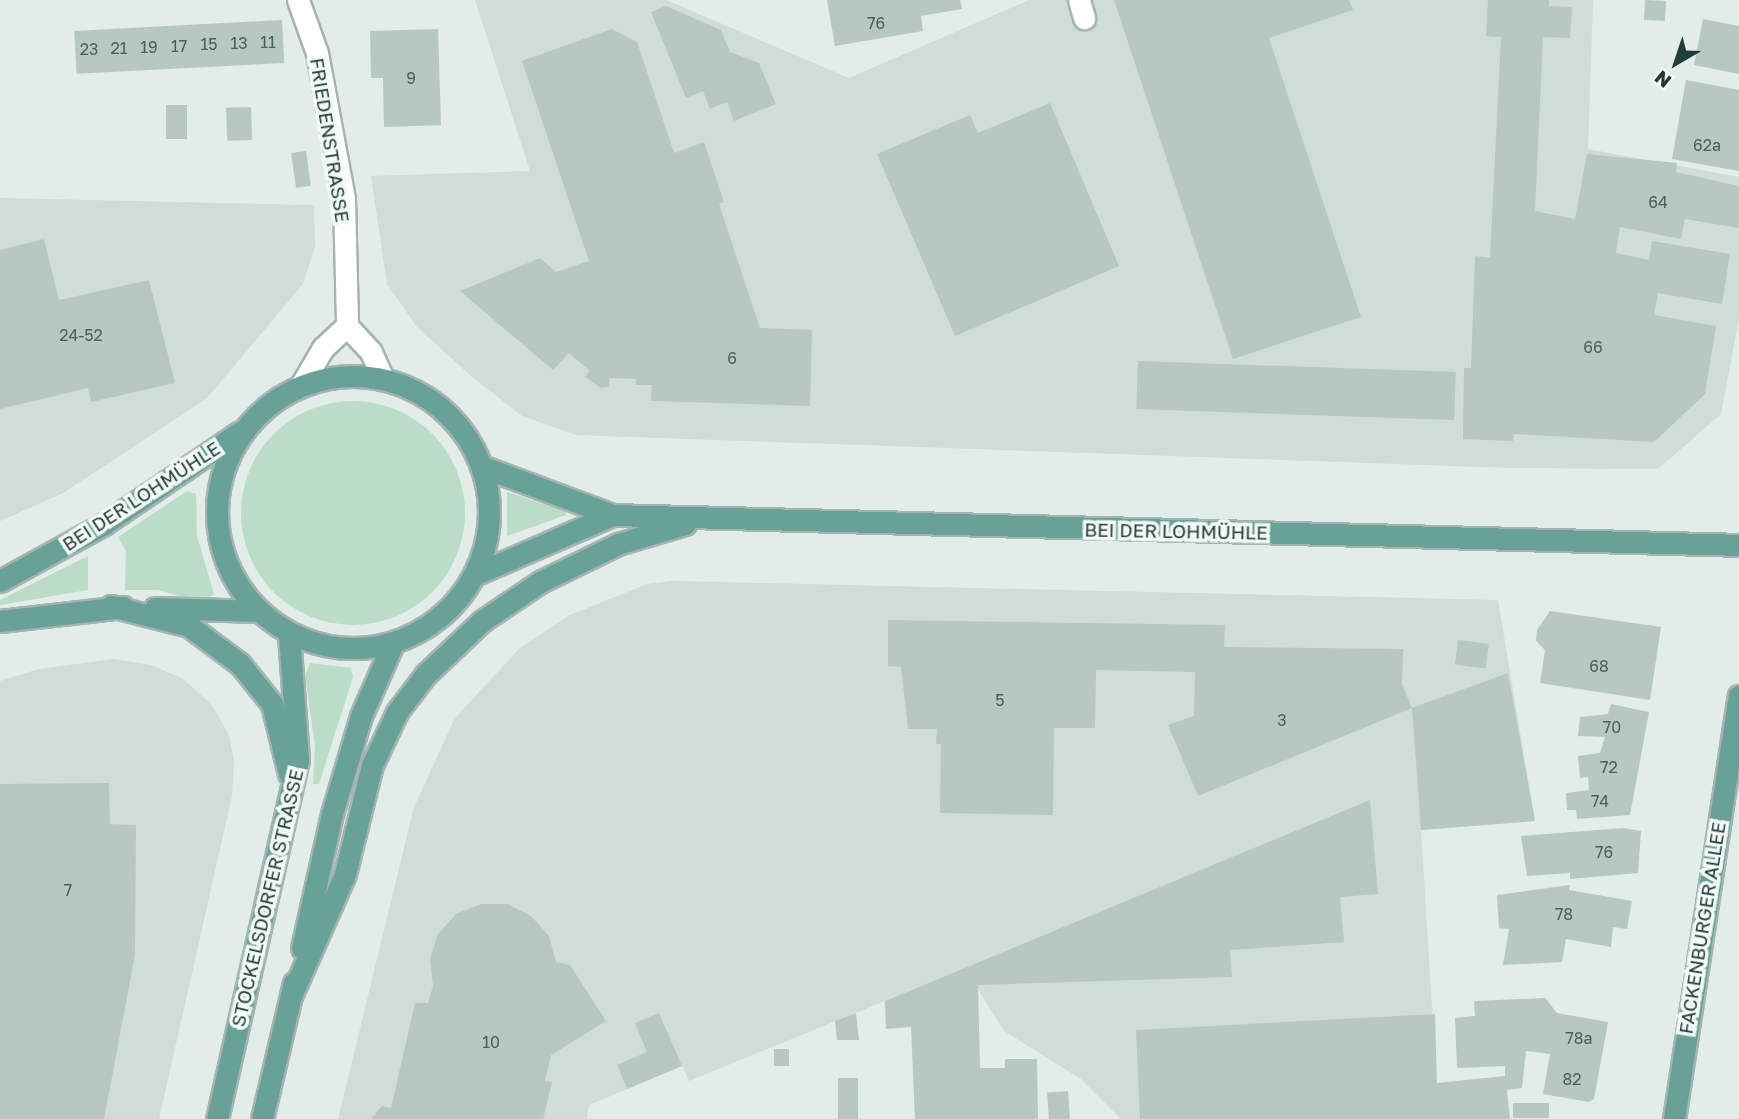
<!DOCTYPE html>
<html>
<head>
<meta charset="utf-8">
<style>
  body { margin:0 }
  #map { position:relative; width:1739px; height:1119px; overflow:hidden; background:#e2ece8; font-family:"Golos Text",sans-serif }
  div>[style] { position:absolute }
  [style*='--x'] { left:calc(var(--x)*1px); top:calc(var(--y)*1px); width:calc(var(--w)*1px); rotate:calc(var(--a)*1deg) }
  .built>* { inset:0; background:#d0dcd7 }
  .green>* { inset:0; background:#bbddc7 }
  .round { border-radius:50% }
  .building>* { inset:0; background:#b7c7c2; transform-origin:0 0 }
  .roads { filter:drop-shadow(2px 0 #a5b4b0) drop-shadow(-2px 0 #a5b4b0) drop-shadow(0 2px #a5b4b0) drop-shadow(0 -2px #a5b4b0) }
  .minor>* { height:21px; margin:-10.5px; padding:0 10.5px; transform-origin:10.5px; border-radius:10.5px; background:#fff }
  .primary>* { height:21px; margin:-10.5px; padding:0 10.5px; transform-origin:10.5px; border-radius:10.5px; background:#67a197 }
  .primary>.ring { margin:-10.5px; padding:0; box-sizing:content-box; background:none; border:21px solid #67a197; border-radius:50% }
  span { translate:-50% -50%; white-space:nowrap; text-align:center; line-height:1.15; -webkit-text-stroke:7px #f2f9f6; paint-order:stroke }
  .number-label { font-size:16px; color:#47605a }
  .number-label span { -webkit-text-stroke-width:0 }
  .street-label { font-size:19px; color:#223d38 }
  .north { position:absolute; left:1641px; top:28px; width:70px; height:70px; -webkit-text-stroke:5px #f2f9f6; paint-order:stroke; rotate:219deg; font-size:19px; font-weight:700; line-height:28px; text-align:center; color:#223d38 }
  .north::after { content:''; display:block; margin:auto; width:24px; height:32px; background:#223d38; clip-path:polygon(50% 0,100% 100%,50% 72%,0 100%) }
</style>
</head>
<body>
<div id="map">
  <div class="built">
    <i style="clip-path:polygon(475px 0,666px 0,849px 78px,1029px 0,1593px 0,1588px 149px,1739px 177px,1739px 318px,1721px 414px,1658px 469px,1510px 468px,576px 435px,522px 416px,471px 376px,417px 327px,387px 284px,371px 176px,530px 171px)"></i>
    <i style="clip-path:polygon(0 198px,314px 205px,315px 247px,303px 284px,207px 398px,63px 493px,0 521px)"></i>
    <i style="clip-path:polygon(672px 581px,1498px 600px,1535px 821px,1421px 830px,1439px 1119px,1121px 1119px,1081px 1079px,1004px 1031px,978px 989px,975px 964px,689px 1081px,682px 1066px,589px 1105px,587px 1119px,338px 1119px,414px 807px,455px 718px,520px 648px,570px 615px,647px 584px)"></i>
    <i style="clip-path:polygon(114px 659px,151px 665px,182px 678px,212px 705px,229px 735px,234px 762px,232px 796px,159px 1119px,0 1119px,0 681px,39px 669px)"></i>
  </div>
  <div class="green">
    <i class="round" style="left:241px;top:401px;width:224px;height:224px"></i>
    <i style="clip-path:polygon(187px 491px,196px 494px,197px 536px,214px 594px,202px 602px,158px 590px,125px 590px,126px 551px,118px 537px)"></i>
    <i style="clip-path:polygon(507px 492px,565px 511px,566px 515px,507px 536px)"></i>
    <i style="clip-path:polygon(88px 556px,88px 590px,0 605px,0 600px)"></i>
    <i style="clip-path:polygon(310px 663px,351px 668px,353px 677px,319px 784px,313px 784px,315px 746px,305px 676px)"></i>
  </div>
  <div class="building">
    <i style="clip-path:polygon(827px 0,960px 0,962px 9px,921px 16px,923px 31px,835px 46px)"></i>
    <i style="clip-path:polygon(1114px 0,1349px 0,1353px 10px,1269px 38px,1361px 317px,1233px 359px)"></i>
    <i style="clip-path:polygon(1488px 0,1549px 0,1549px 6px,1572px 7px,1570px 38px,1543px 37px,1535px 211px,1575px 219px,1587px 154px,1677px 163px,1676px 172px,1739px 186px,1739px 228px,1685px 219px,1681px 239px,1620px 227px,1616px 253px,1649px 260px,1652px 241px,1730px 254px,1722px 304px,1658px 293px,1654px 315px,1716px 326px,1705px 394px,1654px 442px,1514px 434px,1513px 441px,1463px 439px,1464px 368px,1471px 368px,1475px 256px,1490px 258px,1501px 37px,1486px 36px)"></i>
    <i style="left:1645px;top:0;width:21px;height:20px;rotate:3deg"></i>
    <i style="clip-path:polygon(666px 6px,721px 30px,730px 52px,759px 63px,776px 104px,734px 121px,727px 102px,710px 109px,703px 91px,686px 98px,651px 12px)"></i>
    <i style="clip-path:polygon(1703px 19px,1739px 26px,1739px 74px,1694px 65px)"></i>
    <i style="left:282px;top:20px;width:43px;height:208px;rotate:87deg"></i>
    <i style="clip-path:polygon(438px 29px,441px 125px,384px 127px,383px 78px,371px 78px,370px 31px)"></i>
    <i style="clip-path:polygon(612px 29px,637px 42px,674px 153px,704px 142px,724px 202px,719px 204px,760px 328px,812px 330px,810px 406px,651px 401px,652px 385px,636px 385px,636px 379px,609px 378px,609px 387px,601px 388px,585px 377px,590px 371px,569px 353px,553px 370px,460px 291px,540px 258px,556px 272px,589px 261px,522px 61px)"></i>
    <i style="clip-path:polygon(1686px 80px,1739px 90px,1739px 171px,1672px 159px)"></i>
    <i style="clip-path:polygon(1050px 103px,1119px 266px,955px 336px,877px 154px,970px 115px,978px 133px)"></i>
    <i style="left:187px;top:105px;width:34px;height:21px;rotate:90deg"></i>
    <i style="left:251px;top:107px;width:33px;height:25px;rotate:88deg"></i>
    <i style="left:306px;top:151px;width:35px;height:15px;rotate:82deg"></i>
    <i style="clip-path:polygon(44px 239px,59px 300px,149px 280px,175px 383px,91px 402px,88px 388px,0 409px,0 250px)"></i>
    <i style="left:1138px;top:361px;width:318px;height:48px;rotate:2deg"></i>
    <i style="clip-path:polygon(1550px 611px,1661px 627px,1650px 700px,1540px 683px,1545px 650px,1536px 641px,1537px 630px)"></i>
    <i style="clip-path:polygon(888px 620px,1225px 625px,1224px 647px,1403px 649px,1402px 684px,1412px 708px,1198px 796px,1168px 725px,1194px 716px,1195px 672px,1096px 670px,1095px 728px,1054px 728px,1053px 815px,940px 813px,941px 744px,936px 744px,937px 729px,908px 729px,901px 667px,888px 666px)"></i>
    <i style="left:1458px;top:640px;width:31px;height:25px;rotate:7deg"></i>
    <i style="clip-path:polygon(1508px 673px,1535px 821px,1421px 830px,1412px 708px)"></i>
    <i style="clip-path:polygon(1611px 704px,1649px 712px,1630px 815px,1577px 819px,1576px 810px,1567px 810px,1566px 793px,1589px 790px,1588px 777px,1580px 778px,1578px 756px,1600px 753px,1605px 737px,1578px 736px,1580px 717px,1608px 714px)"></i>
    <i style="clip-path:polygon(109px 783px,110px 824px,136px 825px,135px 955px,104px 1119px,0 1119px,0 784px)"></i>
    <i style="clip-path:polygon(1370px 800px,1378px 894px,1340px 897px,1344px 942px,1230px 950px,1232px 977px,978px 985px,980px 1068px,1005px 1068px,1005px 1059px,1037px 1059px,1038px 1119px,915px 1119px,911px 1027px,886px 1029px,885px 1001px)"></i>
    <i style="clip-path:polygon(1623px 828px,1641px 831px,1638px 873px,1570px 879px,1570px 873px,1527px 876px,1521px 836px)"></i>
    <i style="clip-path:polygon(1570px 885px,1569px 890px,1632px 901px,1627px 929px,1613px 927px,1611px 947px,1566px 939px,1562px 962px,1503px 965px,1509px 929px,1499px 928px,1497px 895px)"></i>
    <i style="clip-path:polygon(481px 904px,507px 904px,531px 916px,549px 936px,556px 962px,570px 965px,606px 1021px,551px 1055px,545px 1081px,552px 1082px,543px 1119px,371px 1119px,382px 1106px,391px 1108px,415px 1003px,428px 1003px,433px 986px,430px 959px,438px 934px,456px 914px)"></i>
    <i style="clip-path:polygon(1545px 998px,1557px 1013px,1608px 1022px,1594px 1099px,1589px 1102px,1543px 1094px,1550px 1054px,1526px 1051px,1522px 1088px,1507px 1090px,1510px 1119px,1140px 1119px,1136px 1030px,1435px 1014px,1437px 1083px,1505px 1076px,1505px 1066px,1457px 1068px,1455px 1018px,1475px 1016px,1474px 1001px)"></i>
    <i style="clip-path:polygon(659px 1013px,682px 1066px,627px 1089px,617px 1065px,647px 1052px,635px 1023px)"></i>
    <i style="clip-path:polygon(856px 1013px,859px 1040px,837px 1040px,835px 1021px)"></i>
    <i style="left:789px;top:1049px;width:17px;height:15px;rotate:90deg"></i>
    <i style="left:858px;top:1078px;width:41px;height:20px;rotate:90deg"></i>
    <i style="left:1068px;top:1091px;width:28px;height:21px;rotate:86deg"></i>
    <i style="left:1549px;top:1103px;width:15px;height:36px;rotate:90deg"></i>
  </div>
  <div class="roads">
    <div class="minor">
      <i style="--x:298;--y:0;--w:56;--a:70.3"></i>
      <i style="--x:317;--y:53;--w:148;--a:79.5"></i>
      <i style="--x:344;--y:199;--w:127;--a:88.6"></i>
      <i style="--x:347;--y:326;--w:35;--a:47"></i>
      <i style="--x:371;--y:352;--w:30;--a:66"></i>
      <i style="--x:1079;--y:0;--w:19;--a:74"></i>
      <i style="--x:300;--y:387;--w:45;--a:-59.5"></i>
      <i style="--x:323;--y:348;--w:33;--a:-43"></i>
    </div>
    <div class="primary">
      <i class="ring" style="left:217px;top:376px;width:251px;height:251px"></i>
      <i style="--x:481;--y:466;--w:140;--a:20.5"></i>
      <i style="--x:612;--y:515;--w:1127;--a:1.52"></i>
      <i style="--x:474;--y:575;--w:150;--a:-23.5"></i>
      <i style="--x:0;--y:581;--w:119;--a:-28.7"></i>
      <i style="--x:104;--y:524;--w:164;--a:-34.1"></i>
      <i style="--x:111;--y:606;--w:81;--a:14.4"></i>
      <i style="--x:189;--y:626;--w:64;--a:36.7"></i>
      <i style="--x:240;--y:664;--w:51;--a:51.3"></i>
      <i style="--x:272;--y:704;--w:72;--a:76.3"></i>
      <i style="--x:155;--y:608;--w:104;--a:1.7"></i>
      <i style="--x:0;--y:621;--w:124;--a:-6.5"></i>
      <i style="--x:302;--y:948;--w:137;--a:-77.4"></i>
      <i style="--x:332;--y:814;--w:102;--a:-73.5"></i>
      <i style="--x:361;--y:716;--w:80;--a:-66.3"></i>
      <i style="--x:291;--y:996;--w:133;--a:-66.1"></i>
      <i style="--x:345;--y:874;--w:112;--a:-76.1"></i>
      <i style="--x:372;--y:765;--w:59;--a:-64.7"></i>
      <i style="--x:397;--y:712;--w:48;--a:-52.7"></i>
      <i style="--x:426;--y:674;--w:77;--a:-43.4"></i>
      <i style="--x:482;--y:621;--w:70;--a:-33.9"></i>
      <i style="--x:540;--y:582;--w:87;--a:-26"></i>
      <i style="--x:618;--y:544;--w:70;--a:-16.6"></i>
      <i style="--x:217;--y:1119;--w:368;--a:-77.3"></i>
      <i style="--x:298;--y:760;--w:127;--a:-94.1"></i>
      <i style="--x:262;--y:1119;--w:140;--a:-76.8"></i>
      <i style="--x:1674;--y:1119;--w:428;--a:-81.3"></i>
    </div>
  </div>
  <div class="number-label">
    <span style="left:876px;top:23px">76</span>
    <span style="left:268px;top:42px">11</span>
    <span style="left:239px;top:43px">13</span>
    <span style="left:209px;top:44px">15</span>
    <span style="left:179px;top:46px">17</span>
    <span style="left:149px;top:47px">19</span>
    <span style="left:119px;top:48px">21</span>
    <span style="left:89px;top:49px">23</span>
    <span style="left:411px;top:78px">9</span>
    <span style="left:1707px;top:145px">62a</span>
    <span style="left:1658px;top:202px">64</span>
    <span style="left:81px;top:335px">24-52</span>
    <span style="left:1593px;top:347px">66</span>
    <span style="left:732px;top:358px">6</span>
    <span style="left:1599px;top:666px">68</span>
    <span style="left:1000px;top:700px">5</span>
    <span style="left:1282px;top:720px">3</span>
    <span style="left:1612px;top:727px">70</span>
    <span style="left:1609px;top:767px">72</span>
    <span style="left:1600px;top:801px">74</span>
    <span style="left:1604px;top:852px">76</span>
    <span style="left:68px;top:890px">7</span>
    <span style="left:1564px;top:914px">78</span>
    <span style="left:1579px;top:1038px">78a</span>
    <span style="left:491px;top:1042px">10</span>
    <span style="left:1572px;top:1079px">82</span>
  </div>
  <div class="street-label">
    <span style="left:330px;top:140px;rotate:81deg">FRIEDENSTRASSE</span>
    <span style="left:141px;top:496px;rotate:-33deg">BEI DER LOHMÜHLE</span>
    <span style="left:1176px;top:531px;rotate:1deg">BEI DER LOHMÜHLE</span>
    <span style="left:267px;top:898px;rotate:-77deg">STOCKELSDORFER STRASSE</span>
    <span style="left:1702px;top:928px;rotate:-81deg">FACKENBURGER ALLEE</span>
  </div>
  <div class="north">N</div>
</div>
</body>
</html>
